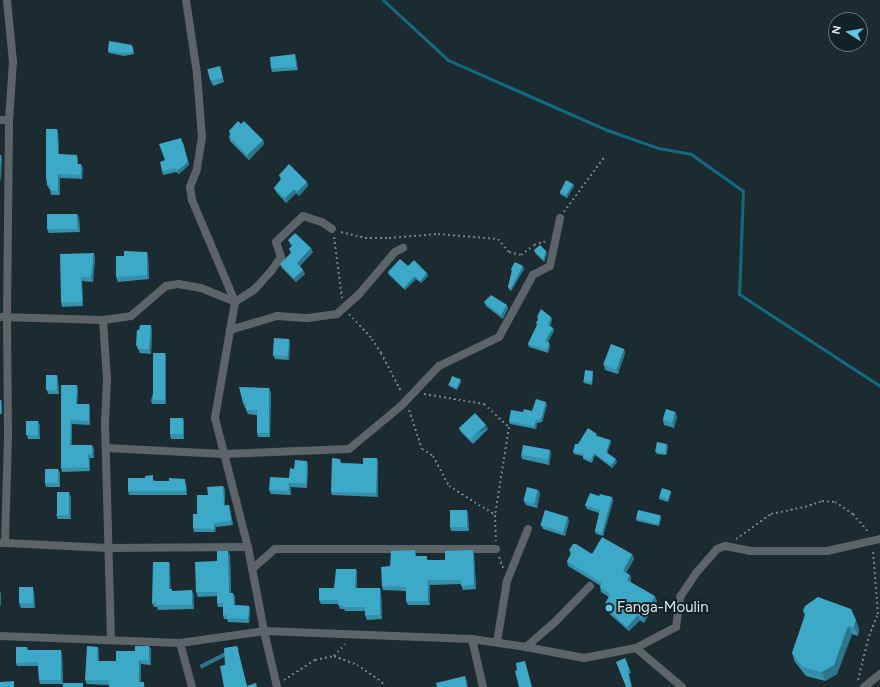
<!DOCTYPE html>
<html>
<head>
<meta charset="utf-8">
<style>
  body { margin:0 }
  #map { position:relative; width:880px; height:687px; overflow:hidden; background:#1b2b30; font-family:Figtree,sans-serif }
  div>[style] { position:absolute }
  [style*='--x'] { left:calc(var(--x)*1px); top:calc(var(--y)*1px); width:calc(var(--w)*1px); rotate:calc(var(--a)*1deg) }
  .stream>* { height:3px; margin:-1.5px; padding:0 1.5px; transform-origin:1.5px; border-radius:1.5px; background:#106b81 }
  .path>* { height:2px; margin-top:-1px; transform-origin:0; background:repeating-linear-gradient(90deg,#738185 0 2px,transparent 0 5px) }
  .street>* { height:8px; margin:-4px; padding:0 4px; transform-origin:4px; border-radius:4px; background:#5d6467 }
  .wall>* { inset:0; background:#3491ac }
  .shaded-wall>* { inset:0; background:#2a768c; transform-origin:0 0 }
  .building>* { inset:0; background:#3ca9c8; transform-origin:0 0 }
  .dots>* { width:11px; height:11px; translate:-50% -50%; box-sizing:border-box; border:2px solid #122126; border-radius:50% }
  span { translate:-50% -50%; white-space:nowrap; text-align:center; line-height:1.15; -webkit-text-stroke:4px #122126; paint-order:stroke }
  .poi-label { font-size:15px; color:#dae4e8 }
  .left { translate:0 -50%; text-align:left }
  .north { position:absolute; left:828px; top:12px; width:40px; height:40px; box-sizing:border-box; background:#122126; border:1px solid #626f74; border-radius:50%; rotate:281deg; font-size:11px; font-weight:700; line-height:16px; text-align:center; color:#dae4e8 }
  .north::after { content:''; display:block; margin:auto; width:14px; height:18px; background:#5cc7e7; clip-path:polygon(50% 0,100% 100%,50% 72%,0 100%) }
</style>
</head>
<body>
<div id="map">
  <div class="stream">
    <i style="--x:383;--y:0;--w:88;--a:42.7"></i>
    <i style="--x:448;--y:60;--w:174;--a:23.8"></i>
    <i style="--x:607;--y:130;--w:54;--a:19.4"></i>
    <i style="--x:658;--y:148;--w:34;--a:10"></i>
    <i style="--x:691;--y:154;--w:64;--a:35.4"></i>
    <i style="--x:743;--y:191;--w:103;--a:92.2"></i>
    <i style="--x:739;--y:294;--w:168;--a:33.1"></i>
  </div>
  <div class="path">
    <i style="--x:564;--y:212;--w:69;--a:-53.8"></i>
    <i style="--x:341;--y:232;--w:25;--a:14"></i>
    <i style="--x:365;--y:238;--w:24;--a:0"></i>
    <i style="--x:389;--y:238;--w:49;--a:-4.7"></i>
    <i style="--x:438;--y:234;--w:60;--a:4.8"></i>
    <i style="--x:498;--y:239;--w:17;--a:50"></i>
    <i style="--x:509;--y:252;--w:12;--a:14"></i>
    <i style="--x:521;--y:255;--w:16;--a:-38"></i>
    <i style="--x:534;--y:245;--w:14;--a:-17"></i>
    <i style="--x:334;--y:237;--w:62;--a:82.5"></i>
    <i style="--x:349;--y:314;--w:34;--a:47"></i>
    <i style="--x:372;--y:339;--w:17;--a:57"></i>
    <i style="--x:381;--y:353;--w:45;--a:62.3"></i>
    <i style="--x:424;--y:394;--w:61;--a:9.5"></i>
    <i style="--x:484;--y:404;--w:34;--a:43"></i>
    <i style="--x:509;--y:427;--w:89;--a:99"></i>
    <i style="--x:495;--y:515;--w:26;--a:88"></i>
    <i style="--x:409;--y:410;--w:41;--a:71.6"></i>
    <i style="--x:422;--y:449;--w:13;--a:32"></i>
    <i style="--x:433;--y:456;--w:34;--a:62"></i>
    <i style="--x:449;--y:486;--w:54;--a:32.2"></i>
    <i style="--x:736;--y:539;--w:43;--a:-35.5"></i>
    <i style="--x:771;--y:514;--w:35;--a:-12"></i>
    <i style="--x:805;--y:507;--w:18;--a:-19"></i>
    <i style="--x:822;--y:501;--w:13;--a:4"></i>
    <i style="--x:835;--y:502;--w:22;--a:34"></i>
    <i style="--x:853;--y:514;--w:25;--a:50"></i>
    <i style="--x:499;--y:557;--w:12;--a:70"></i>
    <i style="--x:334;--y:656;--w:16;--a:-47"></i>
    <i style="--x:284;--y:680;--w:37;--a:-33"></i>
    <i style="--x:315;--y:660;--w:19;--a:-12"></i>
    <i style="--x:334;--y:656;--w:25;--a:21"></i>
    <i style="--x:357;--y:665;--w:30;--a:34"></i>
    <i style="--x:382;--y:682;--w:5;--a:68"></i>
    <i style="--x:858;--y:680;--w:45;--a:-76"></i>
    <i style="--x:869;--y:636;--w:24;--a:-68"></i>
    <i style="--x:878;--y:614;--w:64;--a:-94.5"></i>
  </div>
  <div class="street">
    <i style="--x:186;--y:0;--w:75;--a:81.5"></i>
    <i style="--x:197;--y:74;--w:63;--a:85.5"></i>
    <i style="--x:202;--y:137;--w:32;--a:99"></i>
    <i style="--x:197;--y:169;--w:19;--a:111"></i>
    <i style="--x:190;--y:187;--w:13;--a:81"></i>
    <i style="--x:192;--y:200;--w:111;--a:67.1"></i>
    <i style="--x:235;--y:302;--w:118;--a:99.8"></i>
    <i style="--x:215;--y:418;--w:133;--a:75.7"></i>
    <i style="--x:248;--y:547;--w:86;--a:79.2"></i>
    <i style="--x:264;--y:631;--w:57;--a:76.9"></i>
    <i style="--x:0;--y:120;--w:9;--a:0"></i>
    <i style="--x:0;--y:317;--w:103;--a:1.7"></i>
    <i style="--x:103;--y:320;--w:28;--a:-8"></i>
    <i style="--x:131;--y:316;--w:46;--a:-40.6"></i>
    <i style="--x:166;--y:286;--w:12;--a:-9"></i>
    <i style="--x:178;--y:284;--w:23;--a:10"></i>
    <i style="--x:201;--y:288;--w:37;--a:22"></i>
    <i style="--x:235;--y:302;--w:24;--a:-33"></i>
    <i style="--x:255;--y:289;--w:24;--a:-48"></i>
    <i style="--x:271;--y:271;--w:17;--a:-54"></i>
    <i style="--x:281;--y:257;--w:16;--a:-108"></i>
    <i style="--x:276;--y:242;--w:37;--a:-44"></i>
    <i style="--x:303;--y:216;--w:20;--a:18"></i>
    <i style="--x:322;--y:222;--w:12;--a:35"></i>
    <i style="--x:103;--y:320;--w:58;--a:86.1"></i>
    <i style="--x:107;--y:378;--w:46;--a:92.5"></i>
    <i style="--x:105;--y:424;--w:216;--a:88.4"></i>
    <i style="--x:230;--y:330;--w:49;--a:-16.6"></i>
    <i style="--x:277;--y:316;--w:31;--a:4"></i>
    <i style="--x:308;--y:318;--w:29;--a:-8"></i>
    <i style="--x:337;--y:314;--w:31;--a:-42"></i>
    <i style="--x:360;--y:293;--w:54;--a:-49.5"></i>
    <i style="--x:395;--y:252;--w:9;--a:-27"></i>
    <i style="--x:106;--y:448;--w:118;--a:2.9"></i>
    <i style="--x:224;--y:454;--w:125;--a:-2.3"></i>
    <i style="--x:349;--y:449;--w:67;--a:-39.6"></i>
    <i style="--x:401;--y:406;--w:55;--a:-46.5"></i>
    <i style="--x:439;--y:366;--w:67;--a:-25.8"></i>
    <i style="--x:499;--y:337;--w:71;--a:-61.3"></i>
    <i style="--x:533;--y:275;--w:19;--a:-28"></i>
    <i style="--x:550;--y:266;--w:49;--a:-78.2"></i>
    <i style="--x:0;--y:543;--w:5;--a:0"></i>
    <i style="--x:5;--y:543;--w:110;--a:-88.4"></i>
    <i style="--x:8;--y:433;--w:116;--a:-90.5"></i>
    <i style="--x:7;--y:317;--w:197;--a:-89.4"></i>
    <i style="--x:9;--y:120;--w:58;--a:-86.1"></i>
    <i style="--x:13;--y:62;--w:62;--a:-95.5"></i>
    <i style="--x:5;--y:543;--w:103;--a:2.8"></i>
    <i style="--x:108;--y:548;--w:140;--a:-0.4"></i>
    <i style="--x:252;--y:569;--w:30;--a:-41"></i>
    <i style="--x:275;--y:549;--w:221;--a:0"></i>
    <i style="--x:590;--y:586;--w:49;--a:134.2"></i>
    <i style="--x:556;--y:621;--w:40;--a:139"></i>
    <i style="--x:526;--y:647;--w:59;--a:10.7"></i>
    <i style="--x:584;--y:658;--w:53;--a:-10.9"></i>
    <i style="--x:636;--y:648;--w:45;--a:-27.7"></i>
    <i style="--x:676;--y:627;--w:30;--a:-82"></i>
    <i style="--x:680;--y:597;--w:30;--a:-56"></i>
    <i style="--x:697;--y:572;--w:30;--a:-49"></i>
    <i style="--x:717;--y:549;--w:9;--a:-21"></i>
    <i style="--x:725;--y:546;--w:25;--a:11"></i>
    <i style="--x:750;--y:551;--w:77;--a:0"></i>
    <i style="--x:827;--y:551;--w:54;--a:-12.8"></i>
    <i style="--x:0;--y:636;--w:180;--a:2.2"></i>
    <i style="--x:180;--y:643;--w:46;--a:74.7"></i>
    <i style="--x:472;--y:639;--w:49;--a:77.1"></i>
    <i style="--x:497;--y:642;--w:62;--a:-80.7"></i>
    <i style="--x:507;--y:581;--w:56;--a:-68"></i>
    <i style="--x:180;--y:643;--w:85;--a:-8.1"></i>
    <i style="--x:264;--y:631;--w:208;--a:2.2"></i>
    <i style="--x:472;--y:639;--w:55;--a:8.4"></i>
    <i style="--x:636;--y:648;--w:60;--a:40.3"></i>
    <i style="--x:864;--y:687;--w:21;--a:-39"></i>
  </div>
  <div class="wall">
    <i style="clip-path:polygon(133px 47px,134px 54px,124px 56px,109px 53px,108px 51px)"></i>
    <i style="clip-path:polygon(296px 58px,298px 70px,272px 72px,271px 68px)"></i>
    <i style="clip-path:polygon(221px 71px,224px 82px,213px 86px,211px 81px)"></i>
    <i style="clip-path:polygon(241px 124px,263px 140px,264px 144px,249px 160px,230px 141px,229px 136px,230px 135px,229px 131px)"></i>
    <i style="clip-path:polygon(57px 129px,58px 133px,59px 154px,78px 159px,78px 164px,83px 168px,82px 179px,60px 178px,60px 195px,51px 195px,50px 189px,49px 189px,47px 185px)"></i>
    <i style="clip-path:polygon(183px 142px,189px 165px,179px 174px,176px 172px,163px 175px,162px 171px,165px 160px)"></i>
    <i style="clip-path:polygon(279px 175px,307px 182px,308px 186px,299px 196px,296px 193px,286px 203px,276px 192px,274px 188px,281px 180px)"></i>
    <i style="clip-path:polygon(573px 184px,574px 186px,567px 198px,560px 194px,560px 192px)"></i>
    <i style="clip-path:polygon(77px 214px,79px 218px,80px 232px,49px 233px,47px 229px)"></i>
    <i style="clip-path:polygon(288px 240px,313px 252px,300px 266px,305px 274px,296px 282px,282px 268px,280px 264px,291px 253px,289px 249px,292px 246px,290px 244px)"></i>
    <i style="clip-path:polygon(534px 250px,546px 251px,547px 254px,544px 262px,535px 253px)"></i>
    <i style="clip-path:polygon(147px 252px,148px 256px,149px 279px,118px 282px,116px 277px,124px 256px)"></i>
    <i style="clip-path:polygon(95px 258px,93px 282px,82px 281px,83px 306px,62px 307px,61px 302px)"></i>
    <i style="clip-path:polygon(408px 266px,428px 276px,421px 283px,416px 279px,405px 290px,389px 275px,388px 272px)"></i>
    <i style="clip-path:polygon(511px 269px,524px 269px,511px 291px,509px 289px,508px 287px,512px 272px)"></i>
    <i style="clip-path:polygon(484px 302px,508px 308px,503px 319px,486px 306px)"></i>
    <i style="clip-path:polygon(537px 317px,551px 317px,552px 320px,550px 326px,553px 328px,554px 331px,548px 342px,550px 346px,548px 353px,529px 347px,528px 344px,537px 325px,536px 323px,538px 320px)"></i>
    <i style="clip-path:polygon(152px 330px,151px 354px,140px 353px,136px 345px)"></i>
    <i style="clip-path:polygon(289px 339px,290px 344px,289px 360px,275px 359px,273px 355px)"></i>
    <i style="clip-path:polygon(624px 349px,625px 353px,618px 374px,605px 370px,604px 365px)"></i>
    <i style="clip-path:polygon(165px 353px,166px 357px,166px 404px,152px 404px,151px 400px)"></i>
    <i style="clip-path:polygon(593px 374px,592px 385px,584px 383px,583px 381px)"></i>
    <i style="clip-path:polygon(57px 375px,58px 380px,59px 394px,48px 394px,47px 390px)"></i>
    <i style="clip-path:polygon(460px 379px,461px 382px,457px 390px,449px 386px,448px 384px)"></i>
    <i style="clip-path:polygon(77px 385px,78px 389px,77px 404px,89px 404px,90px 408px,90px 425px,72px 424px,72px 445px,92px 445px,94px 449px,94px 458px,90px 458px,90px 471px,62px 472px,61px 468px)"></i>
    <i style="clip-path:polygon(269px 388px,271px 393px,270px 437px,258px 437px,257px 433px,257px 415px,248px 414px,246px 410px,246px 408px,245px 408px,243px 403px)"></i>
    <i style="clip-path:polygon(0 400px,1px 400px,2px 404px,2px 414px,0 414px)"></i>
    <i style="clip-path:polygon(547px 405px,542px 422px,537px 423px,536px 429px,510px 424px,509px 421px,523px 412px,532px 411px)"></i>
    <i style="clip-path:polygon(677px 417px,674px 428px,664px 425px,663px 420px)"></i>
    <i style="clip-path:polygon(183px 418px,184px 422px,184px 439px,171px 439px,170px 434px)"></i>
    <i style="clip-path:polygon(38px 421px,40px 426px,40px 439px,28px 439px,27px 435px)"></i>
    <i style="clip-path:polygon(459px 428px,488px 429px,473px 444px,461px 432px)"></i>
    <i style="clip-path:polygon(598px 436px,610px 440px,611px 442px,607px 453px,617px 462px,612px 468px,595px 455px,592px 463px,583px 459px,583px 456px,574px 454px,573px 452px,578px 444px)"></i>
    <i style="clip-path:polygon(668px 446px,666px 455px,657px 454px,656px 452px)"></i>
    <i style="clip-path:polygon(550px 450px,551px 454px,549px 465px,522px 459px,521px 455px)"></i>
    <i style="clip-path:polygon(340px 459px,341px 463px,363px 464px,378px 461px,378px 497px,332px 495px,331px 492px)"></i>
    <i style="clip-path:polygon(308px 465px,307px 488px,291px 487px,291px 495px,271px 494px,269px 490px,289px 478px,294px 469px)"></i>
    <i style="clip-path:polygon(58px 469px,60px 473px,60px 487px,46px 487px,45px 483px)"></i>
    <i style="clip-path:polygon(155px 480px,155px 481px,186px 483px,187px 495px,129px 495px,128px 491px)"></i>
    <i style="clip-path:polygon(223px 486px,225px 490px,225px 505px,229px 505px,230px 509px,233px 525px,216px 527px,215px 532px,194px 532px,193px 528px,208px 495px)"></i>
    <i style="clip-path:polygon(538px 490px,540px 494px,537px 508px,526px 505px,524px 501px)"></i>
    <i style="clip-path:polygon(671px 491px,671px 493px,668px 502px,659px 499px,659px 497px)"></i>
    <i style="clip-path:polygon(599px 496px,612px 497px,613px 501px,603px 536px,596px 534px,595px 531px,599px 513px,587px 509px,585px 505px)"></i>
    <i style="clip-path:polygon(71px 497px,71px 519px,58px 519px,56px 515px)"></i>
    <i style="clip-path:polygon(468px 514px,469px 531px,451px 531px,450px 527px)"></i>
    <i style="clip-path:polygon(660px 515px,661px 518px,659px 526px,637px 521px,636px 519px)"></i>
    <i style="clip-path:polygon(569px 521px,565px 536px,543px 529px,541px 525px)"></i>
    <i style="clip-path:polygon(415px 550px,416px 556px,429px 560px,445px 560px,473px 550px,474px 554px,476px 589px,463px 590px,461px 584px,430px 585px,430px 605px,408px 605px,406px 601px,406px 591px,383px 590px,382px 586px,390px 566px)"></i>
    <i style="clip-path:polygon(569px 550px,592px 554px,632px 554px,634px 559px,626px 573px,630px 575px,631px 580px,630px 582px,657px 601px,644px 623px,640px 620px,629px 631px,606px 611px,604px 606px,609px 597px,601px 592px,600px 587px,601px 586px,568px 566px,567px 561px,571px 555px)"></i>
    <i style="clip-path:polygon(230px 555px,231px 593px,235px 597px,235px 605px,249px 606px,250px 610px,249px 623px,228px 622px,227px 619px,224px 619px,223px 615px,223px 607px,218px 607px,217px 603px,217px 596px,198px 597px,196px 592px,217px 561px)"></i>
    <i style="clip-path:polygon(169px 562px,170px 567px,170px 589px,172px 589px,172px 591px,194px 595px,194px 609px,158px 610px,157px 607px,154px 607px,152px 603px)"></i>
    <i style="clip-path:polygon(356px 569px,357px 573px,357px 588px,380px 588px,381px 592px,382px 619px,367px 620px,365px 615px,365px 611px,345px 611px,344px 609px,340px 609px,338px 604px,321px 604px,319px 600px)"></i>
    <i style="clip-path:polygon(34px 592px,35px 608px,21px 608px,19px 604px)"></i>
    <i style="clip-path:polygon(818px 597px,859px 629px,858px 636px,852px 634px,837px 674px,825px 681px,806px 676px,795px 662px,792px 653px,805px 616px,803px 611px)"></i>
    <i style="clip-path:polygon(149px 646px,151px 650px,151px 665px,141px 664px,141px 682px,145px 686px,109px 685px,87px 684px,85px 680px,99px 651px,99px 661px,116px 661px,135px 651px)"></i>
    <i style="clip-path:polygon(27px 647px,28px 650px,62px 654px,63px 684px,40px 684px,39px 680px,38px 666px,17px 666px,16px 663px)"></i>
    <i style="clip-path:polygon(625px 658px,631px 673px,629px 674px,632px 687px,626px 687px)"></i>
  </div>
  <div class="shaded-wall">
    <i style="clip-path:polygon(295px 54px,296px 58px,298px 70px,296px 67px)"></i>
    <i style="clip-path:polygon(57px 129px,58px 133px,59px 158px,58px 154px)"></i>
    <i style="clip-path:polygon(181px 138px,189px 165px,179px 174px,177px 171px)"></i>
    <i style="clip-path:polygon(263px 140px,264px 144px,249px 160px,247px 155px)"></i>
    <i style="clip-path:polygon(1px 155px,2px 159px,1px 181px,0 177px)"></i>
    <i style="clip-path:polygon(77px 155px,78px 159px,78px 168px,77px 164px)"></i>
    <i style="clip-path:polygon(81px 164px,83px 168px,82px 179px,81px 175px)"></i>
    <i style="clip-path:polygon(58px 174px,60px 178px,60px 195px,58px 191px)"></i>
    <i style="clip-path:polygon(307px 182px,308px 186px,299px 196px,297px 192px)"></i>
    <i style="clip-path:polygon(573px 184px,574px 186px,567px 198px,566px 195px)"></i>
    <i style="clip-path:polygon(294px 189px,296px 193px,286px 203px,285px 198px)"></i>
    <i style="clip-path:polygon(77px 214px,79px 218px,80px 232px,78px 228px)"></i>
    <i style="clip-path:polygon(311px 248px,313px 252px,298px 267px,297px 263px)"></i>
    <i style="clip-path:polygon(546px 251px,547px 254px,544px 262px,543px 260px)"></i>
    <i style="clip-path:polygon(147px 252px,148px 256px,149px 279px,147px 275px)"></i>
    <i style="clip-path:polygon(94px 253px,95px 258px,93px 282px,91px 277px)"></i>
    <i style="clip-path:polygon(523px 266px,524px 269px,511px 291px,511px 288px)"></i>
    <i style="clip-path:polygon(303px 270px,305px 274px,296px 282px,294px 278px)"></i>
    <i style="clip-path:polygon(427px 273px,428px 276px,421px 283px,420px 281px)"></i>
    <i style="clip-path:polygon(415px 276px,416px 279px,405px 290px,404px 288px)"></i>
    <i style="clip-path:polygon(81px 277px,82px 281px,83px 306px,82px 302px)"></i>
    <i style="clip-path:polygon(507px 305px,508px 308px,503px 319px,501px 315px)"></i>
    <i style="clip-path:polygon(551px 317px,552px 320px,550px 328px,548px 325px)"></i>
    <i style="clip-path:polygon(151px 325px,152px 330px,151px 354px,149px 349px)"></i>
    <i style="clip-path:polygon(553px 328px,554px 331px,546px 344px,545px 341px)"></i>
    <i style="clip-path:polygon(289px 339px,290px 344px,289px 360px,287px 356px)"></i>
    <i style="clip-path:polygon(549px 342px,550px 346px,548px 353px,547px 350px)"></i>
    <i style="clip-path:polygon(624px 349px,625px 353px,618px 374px,617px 369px)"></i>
    <i style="clip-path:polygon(165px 353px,166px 357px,166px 404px,164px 400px)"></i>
    <i style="clip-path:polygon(593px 371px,593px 374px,592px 385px,591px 382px)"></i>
    <i style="clip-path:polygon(57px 375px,58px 380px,59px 394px,57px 390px)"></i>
    <i style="clip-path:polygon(460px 379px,461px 382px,457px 390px,456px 388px)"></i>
    <i style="clip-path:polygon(77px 385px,78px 389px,77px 408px,76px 404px)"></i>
    <i style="clip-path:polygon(269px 388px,271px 393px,270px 437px,269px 433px)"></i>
    <i style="clip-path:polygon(1px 400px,2px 404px,2px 414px,1px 411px)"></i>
    <i style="clip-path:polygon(546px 402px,547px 405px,542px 422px,541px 419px)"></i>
    <i style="clip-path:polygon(89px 404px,90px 408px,90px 425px,89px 421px)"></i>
    <i style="clip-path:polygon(676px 412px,677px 417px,674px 428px,672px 423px)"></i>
    <i style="clip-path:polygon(183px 418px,184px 422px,184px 439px,183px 434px)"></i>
    <i style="clip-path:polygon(71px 420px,72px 424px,72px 449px,70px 445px)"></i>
    <i style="clip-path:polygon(536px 420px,537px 423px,536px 429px,534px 426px)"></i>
    <i style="clip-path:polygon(38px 421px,40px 426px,40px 439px,38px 435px)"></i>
    <i style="left:486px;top:425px;width:4px;height:21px;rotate:63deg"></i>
    <i style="clip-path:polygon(610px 440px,611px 442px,607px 454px,606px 452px)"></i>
    <i style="clip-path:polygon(667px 444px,668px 446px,666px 455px,666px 453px)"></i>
    <i style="clip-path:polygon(92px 445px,94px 449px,94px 458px,92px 454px)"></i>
    <i style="clip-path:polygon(550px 450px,551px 454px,549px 465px,548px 461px)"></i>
    <i style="clip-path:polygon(594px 453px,595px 455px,592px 463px,591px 460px)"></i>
    <i style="clip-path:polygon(88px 454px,90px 458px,90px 471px,89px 467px)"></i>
    <i style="clip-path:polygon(377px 458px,378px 461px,378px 497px,376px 493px)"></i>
    <i style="clip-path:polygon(616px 459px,617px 462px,612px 468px,611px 465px)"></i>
    <i style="clip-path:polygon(307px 461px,308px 465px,307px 488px,306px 483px)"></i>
    <i style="clip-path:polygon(58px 469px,60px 473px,60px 487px,59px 482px)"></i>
    <i style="clip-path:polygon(289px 483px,291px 487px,291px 495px,289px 491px)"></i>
    <i style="clip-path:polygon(223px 486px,225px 490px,225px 509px,224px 506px)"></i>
    <i style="clip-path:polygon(538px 490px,540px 494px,537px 508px,535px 503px)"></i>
    <i style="clip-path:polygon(69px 492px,71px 497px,71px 519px,69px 515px)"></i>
    <i style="clip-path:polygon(612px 497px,613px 501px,603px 536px,602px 533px)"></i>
    <i style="clip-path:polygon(229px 505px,230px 509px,233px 525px,231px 521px)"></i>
    <i style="clip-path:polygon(467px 510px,468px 514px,469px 531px,467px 527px)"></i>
    <i style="clip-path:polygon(660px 515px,661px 518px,659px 526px,658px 524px)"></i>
    <i style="clip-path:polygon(568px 517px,569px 521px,565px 536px,563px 531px)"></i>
    <i style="clip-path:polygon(214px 523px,216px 527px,215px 532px,214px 529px)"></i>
    <i style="clip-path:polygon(473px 550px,474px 554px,476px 589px,474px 585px)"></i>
    <i style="clip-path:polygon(228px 551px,230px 555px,231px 597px,229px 593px)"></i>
    <i style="clip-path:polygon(632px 554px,634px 559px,624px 576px,623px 571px)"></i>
    <i style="clip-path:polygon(169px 562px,170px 567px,171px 594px,169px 589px)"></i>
    <i style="clip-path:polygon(356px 569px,357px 573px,357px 592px,355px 588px)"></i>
    <i style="clip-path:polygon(630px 575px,631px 580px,629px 585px,627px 580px)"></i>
    <i style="clip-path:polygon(428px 580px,430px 585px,430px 605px,428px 601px)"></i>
    <i style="clip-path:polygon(33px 587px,34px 592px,35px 608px,33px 603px)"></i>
    <i style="clip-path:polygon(380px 588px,381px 592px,382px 619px,380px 615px)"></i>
    <i style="clip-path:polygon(192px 590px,194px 595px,194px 609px,192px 605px)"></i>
    <i style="clip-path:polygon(0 591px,1px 594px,1px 607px,0 604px)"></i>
    <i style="clip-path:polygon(233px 593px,235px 597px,235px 609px,234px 605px)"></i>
    <i style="clip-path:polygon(655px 596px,657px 601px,644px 623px,643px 618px)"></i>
    <i style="clip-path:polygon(249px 606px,250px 610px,249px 623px,248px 619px)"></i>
    <i style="clip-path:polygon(638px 615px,640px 620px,629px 631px,627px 627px)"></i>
    <i style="clip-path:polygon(856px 620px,859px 629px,858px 636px,854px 627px)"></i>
    <i style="clip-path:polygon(848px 626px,852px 634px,837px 674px,825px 681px,822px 672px)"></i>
    <i style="clip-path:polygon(149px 646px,151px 650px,151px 665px,149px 661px)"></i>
    <i style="left:237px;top:646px;width:4px;height:42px;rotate:63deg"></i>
    <i style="clip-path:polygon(98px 647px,99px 651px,99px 666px,97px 661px)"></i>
    <i style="clip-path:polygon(61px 650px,62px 654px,63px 684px,61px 680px)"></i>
    <i style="clip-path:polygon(139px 660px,141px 664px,141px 686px,139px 682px)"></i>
    <i style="clip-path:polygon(465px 676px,467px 681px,468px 687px,467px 687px)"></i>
  </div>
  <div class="building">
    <i style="clip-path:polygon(109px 41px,132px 45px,133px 52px,123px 53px,108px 51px)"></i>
    <i style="clip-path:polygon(295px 54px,296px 67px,271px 68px,270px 57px)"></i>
    <i style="left:220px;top:66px;width:12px;height:13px;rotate:76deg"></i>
    <i style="clip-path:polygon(238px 121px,241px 124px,244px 121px,263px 140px,247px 155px,229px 136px,232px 134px,229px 131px)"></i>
    <i style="clip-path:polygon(46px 129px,57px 129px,58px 154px,77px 155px,77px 164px,81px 164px,81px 175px,58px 174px,58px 191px,50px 190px,50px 185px,47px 185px,46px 177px)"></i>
    <i style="clip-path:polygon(181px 138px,188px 162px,177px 171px,175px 168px,162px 171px,160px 162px,165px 160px,159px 144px)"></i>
    <i style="clip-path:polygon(0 155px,1px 155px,0 176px)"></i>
    <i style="clip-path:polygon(289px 164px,307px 182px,297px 192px,294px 189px,285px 198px,274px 188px,282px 178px,279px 175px)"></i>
    <i style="clip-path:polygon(566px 180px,573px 184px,566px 195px,560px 192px)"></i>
    <i style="left:47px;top:214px;width:30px;height:15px"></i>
    <i style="clip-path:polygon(295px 233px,311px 248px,297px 263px,303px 270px,294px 278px,280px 264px,292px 252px,289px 249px,293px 245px,288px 240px)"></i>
    <i style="clip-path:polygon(540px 245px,546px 251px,543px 260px,534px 250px)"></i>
    <i style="clip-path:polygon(124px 251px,147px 252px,147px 275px,116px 277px,116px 256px,124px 256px)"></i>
    <i style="clip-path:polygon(94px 253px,91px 277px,81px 277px,82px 302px,61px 302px,60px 254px)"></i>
    <i style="clip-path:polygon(400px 259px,408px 266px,414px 260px,427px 273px,420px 281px,415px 276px,404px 288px,388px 272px)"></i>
    <i style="clip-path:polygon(515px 262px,523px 266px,511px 288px,508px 287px,512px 270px,511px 269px)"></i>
    <i style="clip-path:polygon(491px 295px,507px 305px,501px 315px,484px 302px)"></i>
    <i style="clip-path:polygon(541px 309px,551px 317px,548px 325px,553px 328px,545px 341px,549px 342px,547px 350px,528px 344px,538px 323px,536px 323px,539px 318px,537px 317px)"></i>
    <i style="clip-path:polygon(140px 325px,151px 325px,149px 349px,138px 349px,138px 345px,136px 345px,137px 330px,139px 330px)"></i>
    <i style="left:274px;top:338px;width:15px;height:17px;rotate:4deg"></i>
    <i style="left:611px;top:344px;width:14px;height:22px;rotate:21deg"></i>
    <i style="left:153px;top:353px;width:12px;height:47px"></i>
    <i style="left:585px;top:370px;width:8px;height:11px;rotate:7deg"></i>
    <i style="left:46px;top:375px;width:11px;height:15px"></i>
    <i style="left:452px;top:376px;width:9px;height:9px;rotate:21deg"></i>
    <i style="clip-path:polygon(61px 385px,77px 385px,76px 404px,89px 404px,89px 421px,71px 420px,70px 445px,92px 445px,92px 454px,88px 454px,89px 467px,61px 468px)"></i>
    <i style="clip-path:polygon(239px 387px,269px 388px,269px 433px,257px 433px,257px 410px,246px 410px,246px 403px,243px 403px)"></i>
    <i style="clip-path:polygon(536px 399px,546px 402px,541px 419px,536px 420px,534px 426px,509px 421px,511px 410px,523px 412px,524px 409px,532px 411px)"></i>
    <i style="left:0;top:400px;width:1px;height:11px"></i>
    <i style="left:666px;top:409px;width:10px;height:11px;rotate:17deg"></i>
    <i style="left:475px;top:413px;width:16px;height:22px;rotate:47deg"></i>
    <i style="left:170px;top:418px;width:13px;height:16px"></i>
    <i style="left:26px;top:421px;width:12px;height:14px"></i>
    <i style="clip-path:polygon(588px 428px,597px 434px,596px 436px,610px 440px,606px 452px,616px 459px,611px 465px,594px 453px,591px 460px,583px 457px,584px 454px,573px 452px,575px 444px,578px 444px)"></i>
    <i style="left:657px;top:442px;width:10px;height:10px;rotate:11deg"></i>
    <i style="left:523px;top:445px;width:27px;height:10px;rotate:10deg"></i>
    <i style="clip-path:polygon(332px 458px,340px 459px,340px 463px,363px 464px,363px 458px,377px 458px,376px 493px,331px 492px)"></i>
    <i style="clip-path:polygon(295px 460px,307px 461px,306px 483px,289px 483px,289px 491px,269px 490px,270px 477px,289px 478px,290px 468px,294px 469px)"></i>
    <i style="left:45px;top:469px;width:13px;height:14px"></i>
    <i style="clip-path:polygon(153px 475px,153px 481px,169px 481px,169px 478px,185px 479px,186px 491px,128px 491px,128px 478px,145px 478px,145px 476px)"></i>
    <i style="clip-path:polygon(223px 486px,224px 506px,229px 505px,231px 521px,214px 523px,214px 529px,193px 528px,193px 514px,197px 514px,197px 495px,208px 495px,207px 487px)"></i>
    <i style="left:527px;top:487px;width:11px;height:14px;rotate:15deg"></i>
    <i style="left:662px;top:488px;width:9px;height:9px;rotate:18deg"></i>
    <i style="left:57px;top:492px;width:12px;height:23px"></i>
    <i style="clip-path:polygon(590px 493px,599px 496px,600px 494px,612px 497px,602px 533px,595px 531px,600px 510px,585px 505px)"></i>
    <i style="left:450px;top:510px;width:17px;height:17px"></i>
    <i style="left:545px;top:510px;width:24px;height:16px;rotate:17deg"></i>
    <i style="left:638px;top:510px;width:23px;height:9px;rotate:13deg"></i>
    <i style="clip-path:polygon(602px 537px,632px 554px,623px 571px,630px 575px,627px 580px,655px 596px,643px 618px,638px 615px,627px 627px,604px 606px,610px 594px,600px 587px,602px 583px,567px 561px,572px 552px,569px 550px,573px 544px,576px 544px,592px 554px)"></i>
    <i style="clip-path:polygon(415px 550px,415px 556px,427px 556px,427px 560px,445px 560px,445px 551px,473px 550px,474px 585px,461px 586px,461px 580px,428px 580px,428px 601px,406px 601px,406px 587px,382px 586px,381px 567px,390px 566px,391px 551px)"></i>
    <i style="clip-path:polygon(217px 551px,228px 551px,229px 593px,233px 593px,234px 605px,249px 606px,248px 619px,227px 618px,227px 615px,223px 615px,223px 603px,217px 603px,217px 592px,196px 592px,195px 562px,217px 561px)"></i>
    <i style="clip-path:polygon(153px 562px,169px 562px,169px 589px,172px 589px,172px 591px,192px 590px,192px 605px,156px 605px,156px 602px,152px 603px)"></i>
    <i style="clip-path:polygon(336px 569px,356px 569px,355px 588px,380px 588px,380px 615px,365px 615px,365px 607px,343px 607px,343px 605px,338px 605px,338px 600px,319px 600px,319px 588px,334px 588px)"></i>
    <i style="left:33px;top:587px;width:16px;height:14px;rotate:90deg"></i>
    <i style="clip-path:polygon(818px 597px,851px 609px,856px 620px,854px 627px,848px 626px,834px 665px,822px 672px,803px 667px,792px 653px,806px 612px,803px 611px,805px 606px)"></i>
    <i style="clip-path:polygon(87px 646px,98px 647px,97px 661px,116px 661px,116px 651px,135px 651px,135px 646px,149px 646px,149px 661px,139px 660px,139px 682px,144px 682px,144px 687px,109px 687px,109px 680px,85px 680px)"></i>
    <i style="clip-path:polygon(237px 646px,247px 686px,256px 683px,257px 687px,224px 687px,220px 666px,225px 665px,224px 648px)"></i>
    <i style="clip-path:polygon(16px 647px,27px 647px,27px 650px,61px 650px,61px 680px,39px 680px,38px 662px,16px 663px)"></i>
    <i style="clip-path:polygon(625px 658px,629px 669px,627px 670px,631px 687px,626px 687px,616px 662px)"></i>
    <i style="clip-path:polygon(525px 661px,532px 687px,519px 687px,515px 671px,517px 670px,516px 663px)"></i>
    <i style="clip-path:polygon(465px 676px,467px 687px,437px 687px,436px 683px)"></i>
    <i style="clip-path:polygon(14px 681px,14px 687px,0 687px,0 682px)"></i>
    <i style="left:63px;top:683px;width:20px;height:4px"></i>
  </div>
  <div class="dots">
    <i style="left:609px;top:608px;background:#5cc7e7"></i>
  </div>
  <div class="poi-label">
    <span class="left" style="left:617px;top:608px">Fanga-Moulin</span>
  </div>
  <div class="north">N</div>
</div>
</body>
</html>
